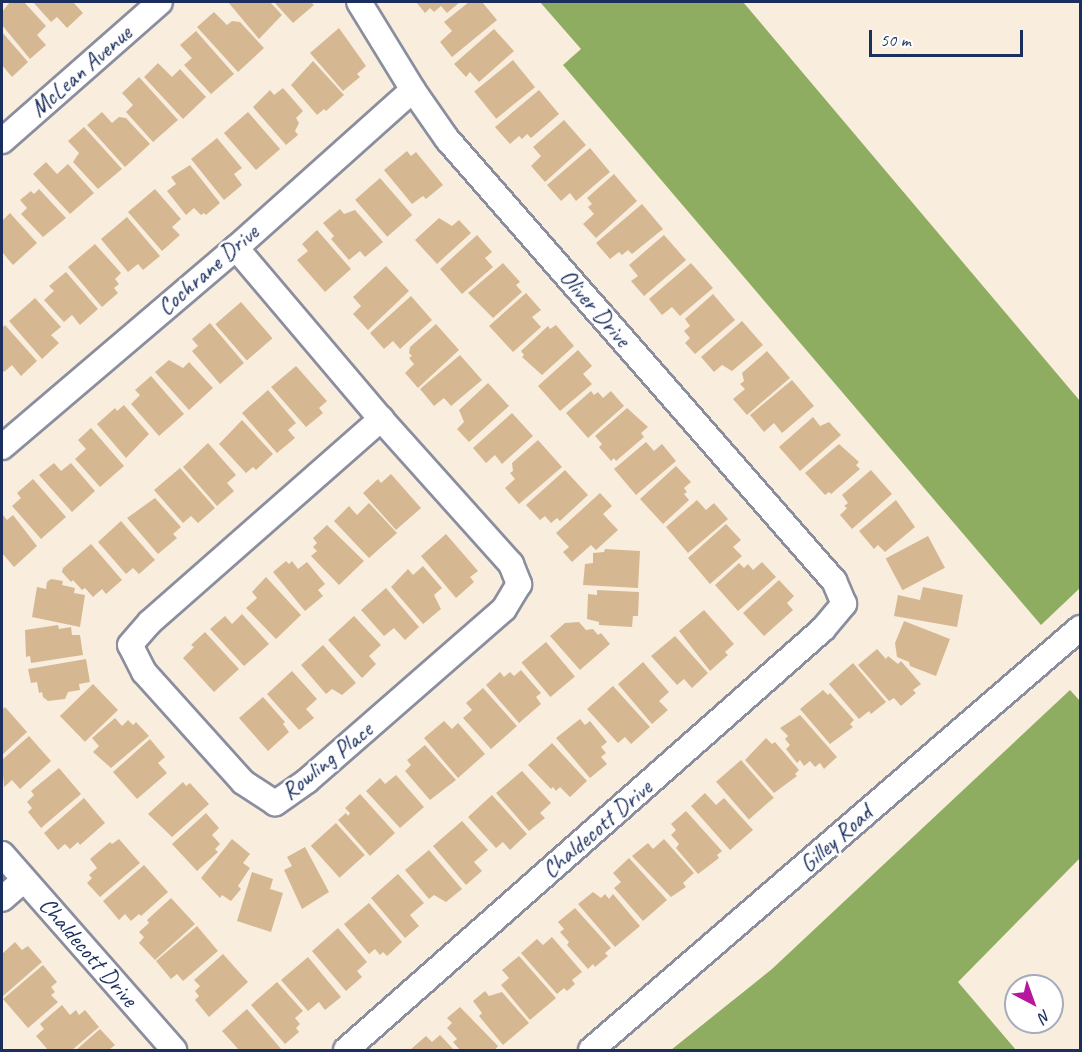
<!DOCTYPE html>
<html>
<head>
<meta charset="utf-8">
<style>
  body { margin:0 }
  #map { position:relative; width:1082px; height:1052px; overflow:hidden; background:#f9edde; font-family:Caveat,sans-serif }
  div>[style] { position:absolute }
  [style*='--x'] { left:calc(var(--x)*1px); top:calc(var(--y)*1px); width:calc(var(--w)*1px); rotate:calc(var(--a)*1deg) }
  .forest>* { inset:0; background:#8fad60 }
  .building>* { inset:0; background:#d5b892; transform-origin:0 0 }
  .roads { filter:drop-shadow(2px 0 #8a8e9e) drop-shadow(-2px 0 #8a8e9e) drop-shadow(0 2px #8a8e9e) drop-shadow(0 -2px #8a8e9e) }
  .minor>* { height:24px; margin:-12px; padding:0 12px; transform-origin:12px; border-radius:12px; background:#fff }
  span { translate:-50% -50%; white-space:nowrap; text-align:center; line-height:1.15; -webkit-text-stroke:5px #fff; paint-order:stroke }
  .street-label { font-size:24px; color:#1b2f5e }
  .frame { position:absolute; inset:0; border:3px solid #1b2f5e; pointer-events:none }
  .north { position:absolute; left:1004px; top:974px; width:60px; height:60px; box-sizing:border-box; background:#fff; border:2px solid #a4acbf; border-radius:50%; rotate:139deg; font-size:16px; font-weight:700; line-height:24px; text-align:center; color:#1b2f5e }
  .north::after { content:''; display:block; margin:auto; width:21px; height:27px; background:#b5179e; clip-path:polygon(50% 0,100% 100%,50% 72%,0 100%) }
  .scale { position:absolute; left:869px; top:30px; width:154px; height:27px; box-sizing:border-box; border:3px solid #1b2f5e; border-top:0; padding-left:8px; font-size:18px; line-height:21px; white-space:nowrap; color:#1b2f5e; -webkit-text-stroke:4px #fff; paint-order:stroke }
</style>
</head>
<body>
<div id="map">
  <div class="forest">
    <i style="clip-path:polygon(540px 2px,743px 2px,1080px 401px,1080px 588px,1041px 625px,563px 65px,581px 49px)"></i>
    <i style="clip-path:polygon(1070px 690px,1080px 701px,1080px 858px,958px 982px,1016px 1050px,671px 1050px,772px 969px)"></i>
  </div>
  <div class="building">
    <i style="clip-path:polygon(10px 2px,24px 2px,46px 26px,37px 35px,46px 45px,30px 59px,2px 25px,2px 12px)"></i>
    <i style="clip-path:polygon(33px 2px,73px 2px,83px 13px,67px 28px,57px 17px,51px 22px)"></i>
    <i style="clip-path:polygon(228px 2px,270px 2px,282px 15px,259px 39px)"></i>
    <i style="clip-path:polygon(274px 2px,311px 2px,314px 5px,293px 23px)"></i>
    <i style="clip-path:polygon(416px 2px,460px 2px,447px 13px,441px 6px,434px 12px,430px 8px,425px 13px)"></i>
    <i style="clip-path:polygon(469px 2px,482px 2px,497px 20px,452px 57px,440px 42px,452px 31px,444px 22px)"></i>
    <i style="clip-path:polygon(214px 12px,227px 25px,232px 21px,240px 22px,264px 48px,238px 72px,197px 27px)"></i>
    <i style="clip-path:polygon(339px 28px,366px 66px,357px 74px,360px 77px,343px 91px,310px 53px)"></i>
    <i style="clip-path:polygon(494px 29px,514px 51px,479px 82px,470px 72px,466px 77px,454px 64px)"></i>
    <i style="clip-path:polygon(196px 31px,234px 74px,211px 94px,184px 65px,192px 58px,180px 45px)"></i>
    <i style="clip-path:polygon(2px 32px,28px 62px,12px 77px,2px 65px)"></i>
    <i style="left:513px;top:60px;width:35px;height:50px;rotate:51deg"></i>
    <i style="clip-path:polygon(313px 61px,344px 95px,326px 111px,324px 109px,317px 115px,291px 85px)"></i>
    <i style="clip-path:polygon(158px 63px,172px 77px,180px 69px,206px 97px,183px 119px,144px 77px)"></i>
    <i style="clip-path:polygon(139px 77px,178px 120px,153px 142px,126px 112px,133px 105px,122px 93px)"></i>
    <i style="clip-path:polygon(283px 88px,303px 111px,296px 118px,299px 123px,295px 131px,298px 135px,286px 145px,253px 107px,270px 90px,274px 95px)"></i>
    <i style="clip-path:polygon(539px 90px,559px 114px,531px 138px,527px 134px,522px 139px,519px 136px,510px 144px,495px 127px)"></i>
    <i style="clip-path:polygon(102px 112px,112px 123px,119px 117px,126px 118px,150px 144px,125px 167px,87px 125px)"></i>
    <i style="left:248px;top:112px;width:49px;height:32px;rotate:49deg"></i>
    <i style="clip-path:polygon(564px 120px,586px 145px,545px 182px,531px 166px,541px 156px,533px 147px)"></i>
    <i style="clip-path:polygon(84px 127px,122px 169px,98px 189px,73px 162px,79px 153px,68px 141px)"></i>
    <i style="clip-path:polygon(217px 138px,242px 168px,234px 174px,242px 185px,224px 200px,191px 159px)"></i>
    <i style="clip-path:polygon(590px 148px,610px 172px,576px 201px,570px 193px,561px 201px,547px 185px)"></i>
    <i style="clip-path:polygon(407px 151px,411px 156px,416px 152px,443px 185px,426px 199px,423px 196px,412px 204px,384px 170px)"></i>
    <i style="clip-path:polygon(46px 162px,57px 174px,68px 164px,94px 193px,70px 214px,33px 174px)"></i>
    <i style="clip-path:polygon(190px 165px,220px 203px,206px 215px,204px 213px,201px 215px,194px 208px,186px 215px,167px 191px,176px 184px,171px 177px)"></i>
    <i style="clip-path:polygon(614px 174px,637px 201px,596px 238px,583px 224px,594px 214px,588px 207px,592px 204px,587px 198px)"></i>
    <i style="left:380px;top:178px;width:49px;height:33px;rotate:49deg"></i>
    <i style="clip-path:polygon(39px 189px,66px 218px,43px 237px,21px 214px,27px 208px,20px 200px,31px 191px,34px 194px)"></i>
    <i style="clip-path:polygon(155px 189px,181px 219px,172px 227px,180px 235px,162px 251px,128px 212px)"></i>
    <i style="clip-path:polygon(642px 204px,663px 229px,632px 254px,628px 250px,622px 255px,619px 252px,610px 259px,596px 243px)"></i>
    <i style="clip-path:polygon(340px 209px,344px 214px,355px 210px,383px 242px,365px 257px,360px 251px,349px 260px,331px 239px,334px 236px,323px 223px)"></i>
    <i style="clip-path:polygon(10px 213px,37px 243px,13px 265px,2px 252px,2px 221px)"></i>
    <i style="clip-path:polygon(127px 217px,160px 256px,143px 270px,138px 264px,128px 272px,101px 239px)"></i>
    <i style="clip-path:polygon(439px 218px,452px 226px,459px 220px,471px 233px,437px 264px,415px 240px)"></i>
    <i style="clip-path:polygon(317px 230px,351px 269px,325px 292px,297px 260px,308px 251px,302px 244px)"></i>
    <i style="clip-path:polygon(477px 235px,492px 252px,485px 258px,493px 267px,462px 294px,440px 269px)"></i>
    <i style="clip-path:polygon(664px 235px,686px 260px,644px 296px,631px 281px,638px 276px,629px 265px)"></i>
    <i style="clip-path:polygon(95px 244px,121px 273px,115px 279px,119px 284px,114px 288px,118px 293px,102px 307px,68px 267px)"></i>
    <i style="clip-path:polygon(503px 263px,520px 282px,516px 285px,522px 292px,493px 318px,468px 293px)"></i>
    <i style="clip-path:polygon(691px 263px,713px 288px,680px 316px,672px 307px,662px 315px,649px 299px)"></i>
    <i style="clip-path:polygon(386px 266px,409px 291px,368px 330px,353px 314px,361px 306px,353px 297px)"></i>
    <i style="clip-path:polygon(66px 272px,98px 309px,80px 325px,72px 315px,64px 322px,44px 300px,54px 291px,49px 286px)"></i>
    <i style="clip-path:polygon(526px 293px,541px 310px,532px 317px,541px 327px,513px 352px,489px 326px)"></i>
    <i style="clip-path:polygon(713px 294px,735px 320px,695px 354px,685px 343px,690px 338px,684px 331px,690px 326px,685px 319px)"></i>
    <i style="clip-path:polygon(411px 296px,432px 320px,400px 349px,393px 341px,384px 349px,370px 333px)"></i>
    <i style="clip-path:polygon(35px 298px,61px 327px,51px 335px,59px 343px,42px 359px,9px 321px)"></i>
    <i style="left:241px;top:302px;width:48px;height:34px;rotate:49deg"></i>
    <i style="clip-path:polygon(742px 321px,763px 345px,732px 371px,722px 365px,714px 372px,701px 357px)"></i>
    <i style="clip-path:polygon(210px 323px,244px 363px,220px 384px,192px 351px,198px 346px,192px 339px)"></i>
    <i style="clip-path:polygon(436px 324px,459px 350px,418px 388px,405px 373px,414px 364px,409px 358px,412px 356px,409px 353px,410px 347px)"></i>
    <i style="clip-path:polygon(5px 325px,37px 361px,21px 376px,12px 365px,4px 372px,2px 370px,2px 328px)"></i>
    <i style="clip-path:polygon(556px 325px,574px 346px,542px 375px,522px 357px,524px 355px,521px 351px,548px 326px,550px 329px)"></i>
    <i style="clip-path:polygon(578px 350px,592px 366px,583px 374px,592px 384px,560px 411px,538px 386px)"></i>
    <i style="clip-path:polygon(767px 351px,790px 378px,747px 415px,733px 399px,745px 389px,740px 384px,744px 381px,742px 373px)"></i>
    <i style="clip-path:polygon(460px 355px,482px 380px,451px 406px,444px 398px,434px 406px,420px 389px)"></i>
    <i style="clip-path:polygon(169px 360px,183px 368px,189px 362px,213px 388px,189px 410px,155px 372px)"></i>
    <i style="clip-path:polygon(296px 366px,327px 401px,319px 408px,323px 413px,306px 427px,271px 387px)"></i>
    <i style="clip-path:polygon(151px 376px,184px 414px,159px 436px,131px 404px,140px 395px,135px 390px)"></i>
    <i style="clip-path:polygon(792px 380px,814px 406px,782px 433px,774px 423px,764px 432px,750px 415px)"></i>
    <i style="clip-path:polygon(488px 383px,509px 406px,469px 442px,457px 429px,464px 422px,459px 410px)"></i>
    <i style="clip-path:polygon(268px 390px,296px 423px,288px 430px,295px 438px,277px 453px,242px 413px)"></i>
    <i style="clip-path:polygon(591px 391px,594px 395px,598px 392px,603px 398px,611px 391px,624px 406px,588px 438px,566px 413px)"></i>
    <i style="clip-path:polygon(124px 405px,149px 434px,126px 458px,97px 424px,115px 408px,117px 411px)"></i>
    <i style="clip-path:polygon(627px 408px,648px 427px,641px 433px,644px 437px,616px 461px,614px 458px,611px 461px,599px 447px,602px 444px,595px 436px)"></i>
    <i style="clip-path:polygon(512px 413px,533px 436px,502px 464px,495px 455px,486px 463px,473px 448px)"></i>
    <i style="clip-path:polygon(813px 417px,820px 426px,829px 422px,841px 435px,800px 471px,779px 447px)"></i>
    <i style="clip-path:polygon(242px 420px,273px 454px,256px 470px,253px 467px,246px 473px,219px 444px)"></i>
    <i style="clip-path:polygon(91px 428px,124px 466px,100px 487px,75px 459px,86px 449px,78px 440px)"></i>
    <i style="clip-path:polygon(538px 440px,562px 467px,519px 504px,505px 488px,515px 479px,510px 473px,513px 471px,512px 463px)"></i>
    <i style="clip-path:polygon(646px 442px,654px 451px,662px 444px,676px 461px,636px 495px,614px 469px)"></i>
    <i style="clip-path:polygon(208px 443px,236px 475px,227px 483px,234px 491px,217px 506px,183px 467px)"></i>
    <i style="clip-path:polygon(839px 444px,859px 462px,856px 465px,860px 469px,831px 494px,829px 492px,825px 495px,805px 473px)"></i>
    <i style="clip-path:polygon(54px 463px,61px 471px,71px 463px,95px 491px,72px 512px,39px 475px)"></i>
    <i style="clip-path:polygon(676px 466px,691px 482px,684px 488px,687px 492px,684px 494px,689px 500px,663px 524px,640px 499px)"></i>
    <i style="clip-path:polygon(180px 468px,215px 508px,198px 523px,191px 516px,183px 523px,154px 490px)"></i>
    <i style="clip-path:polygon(565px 470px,588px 495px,560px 521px,557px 518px,551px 523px,545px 516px,540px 520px,526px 505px)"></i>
    <i style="clip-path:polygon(871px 470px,892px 494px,852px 529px,840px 515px,847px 508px,844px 506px,848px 503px,842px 495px)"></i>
    <i style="clip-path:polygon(391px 474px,421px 508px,396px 530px,363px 493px,378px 479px,381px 483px)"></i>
    <i style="clip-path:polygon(33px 479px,66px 517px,41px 539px,12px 506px,21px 498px,17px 493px)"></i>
    <i style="clip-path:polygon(600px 493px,612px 506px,603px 514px,618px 530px,596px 550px,591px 545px,572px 562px,563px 552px,569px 547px,556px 533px)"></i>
    <i style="clip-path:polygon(155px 498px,181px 527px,173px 534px,177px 538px,158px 554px,127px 518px)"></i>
    <i style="clip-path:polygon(697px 500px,706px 510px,714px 503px,728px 519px,688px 553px,666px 527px)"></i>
    <i style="clip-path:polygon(896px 500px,915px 527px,885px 552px,878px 545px,874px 549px,859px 531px)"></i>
    <i style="clip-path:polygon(369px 503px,397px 533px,369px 558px,334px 521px,349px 506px,357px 515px)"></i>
    <i style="clip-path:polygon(3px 515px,7px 520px,13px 515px,37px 546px,14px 567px,2px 553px)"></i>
    <i style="clip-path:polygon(121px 521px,155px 560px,139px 574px,133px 568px,126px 574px,98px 542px)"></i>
    <i style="clip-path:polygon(726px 524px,741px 540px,733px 547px,742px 556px,710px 584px,688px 558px)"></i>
    <i style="clip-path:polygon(327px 525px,364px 561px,339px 585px,311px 556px,317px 551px,313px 547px,317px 543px,313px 538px)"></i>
    <i style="clip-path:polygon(446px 534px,478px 571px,470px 577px,474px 582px,456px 598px,421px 556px)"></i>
    <i style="left:928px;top:536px;width:36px;height:48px;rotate:62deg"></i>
    <i style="clip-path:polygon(91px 544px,122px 580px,106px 594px,102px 589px,93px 597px,85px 588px,82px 590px,73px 580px,71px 582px,62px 572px,63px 568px)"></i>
    <i style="clip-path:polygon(605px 549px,640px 551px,638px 588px,583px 585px,585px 564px,593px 563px,593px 553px,604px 552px)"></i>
    <i style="clip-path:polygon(286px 561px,289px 564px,292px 561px,298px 569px,307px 562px,325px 584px,318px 590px,323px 596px,305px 611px,273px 572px)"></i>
    <i style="clip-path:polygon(762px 562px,776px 577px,738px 611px,715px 585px,739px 563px,744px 568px,748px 564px,753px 570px)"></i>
    <i style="clip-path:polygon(423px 566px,442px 588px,434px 595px,441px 609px,423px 624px,391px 587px,408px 569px,413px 575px)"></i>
    <i style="clip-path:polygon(266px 577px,301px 615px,276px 639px,246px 608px,257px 598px,252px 592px)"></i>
    <i style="clip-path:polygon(51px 579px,63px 581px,62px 585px,75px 588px,74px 593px,85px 595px,80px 627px,32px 617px,37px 587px,46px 589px,47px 582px)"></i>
    <i style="clip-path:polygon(779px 580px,794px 596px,787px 603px,793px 610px,764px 636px,743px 613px)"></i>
    <i style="clip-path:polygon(923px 587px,963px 595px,957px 627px,894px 616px,898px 595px,920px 600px)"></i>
    <i style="clip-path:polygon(386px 588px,419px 627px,405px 640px,394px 628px,384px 636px,361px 610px)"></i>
    <i style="clip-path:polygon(597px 590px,639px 592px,638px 616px,633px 616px,632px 627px,599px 625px,599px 622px,587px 619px,588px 594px,597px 595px)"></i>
    <i style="clip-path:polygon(704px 610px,734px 644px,725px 652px,728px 655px,710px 671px,679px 631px)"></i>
    <i style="clip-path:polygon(242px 614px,269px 644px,244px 666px,210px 629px,225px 616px,232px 624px)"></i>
    <i style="clip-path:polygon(354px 616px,381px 645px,369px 656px,376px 664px,362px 678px,328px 640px)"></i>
    <i style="clip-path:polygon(904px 621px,950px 639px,936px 676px,910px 666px,909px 662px,897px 657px,895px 643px)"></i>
    <i style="clip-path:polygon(579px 622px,586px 630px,593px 629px,598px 635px,601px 633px,610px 644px,580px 670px,550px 636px,565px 623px)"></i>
    <i style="clip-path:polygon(58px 625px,59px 629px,71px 627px,72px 635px,80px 635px,83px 655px,31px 663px,30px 656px,26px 657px,25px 630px)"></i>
    <i style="clip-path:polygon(205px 632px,239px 669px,214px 692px,183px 658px,194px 647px,191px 645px)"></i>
    <i style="clip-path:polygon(675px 636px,708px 673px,692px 688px,684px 679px,677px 685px,651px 656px)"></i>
    <i style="left:546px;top:642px;width:45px;height:32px;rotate:50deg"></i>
    <i style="clip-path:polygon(323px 645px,356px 683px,342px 695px,332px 689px,326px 694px,301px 665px)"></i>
    <i style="clip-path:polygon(877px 649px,886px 659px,888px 656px,898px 664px,901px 661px,921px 684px,913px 690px,916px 693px,901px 706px,894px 698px,889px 701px,858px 665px)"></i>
    <i style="clip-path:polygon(86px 659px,90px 682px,79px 684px,80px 690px,68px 692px,65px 699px,48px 701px,43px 697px,42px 692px,39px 693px,37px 682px,31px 683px,28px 669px)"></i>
    <i style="clip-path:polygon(643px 662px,669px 692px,659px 701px,668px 710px,652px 724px,618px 684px)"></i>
    <i style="clip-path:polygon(853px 663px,886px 702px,871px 714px,869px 711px,859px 719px,829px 684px)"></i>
    <i style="clip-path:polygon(521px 670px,541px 693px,536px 697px,541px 704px,519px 723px,486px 685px,500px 672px,504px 677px,510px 672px,514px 676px)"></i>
    <i style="clip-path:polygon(292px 671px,317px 699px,306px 709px,314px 718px,299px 730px,267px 694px)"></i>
    <i style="left:93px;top:684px;width:36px;height:46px;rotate:46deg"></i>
    <i style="clip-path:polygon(613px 686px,650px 727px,631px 744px,625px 737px,618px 743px,587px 709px)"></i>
    <i style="clip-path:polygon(483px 688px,517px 726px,491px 749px,463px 718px,472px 710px,466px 703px)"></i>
    <i style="clip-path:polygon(823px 690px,828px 695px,830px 693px,854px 720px,850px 724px,853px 727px,830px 744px,800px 709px)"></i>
    <i style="clip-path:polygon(263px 697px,285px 722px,283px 724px,289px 732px,268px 751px,239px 718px)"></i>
    <i style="clip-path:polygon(5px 707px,27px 732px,2px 755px,2px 710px)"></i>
    <i style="clip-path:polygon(800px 715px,837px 757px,824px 769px,820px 763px,815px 767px,810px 761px,804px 766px,800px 760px,797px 763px,786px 749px,790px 745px,785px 739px,788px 736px,780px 728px)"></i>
    <i style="clip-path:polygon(115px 718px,122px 726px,128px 720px,133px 725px,136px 722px,149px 736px,111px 768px,93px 752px,99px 746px,92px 738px)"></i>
    <i style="clip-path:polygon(580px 719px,585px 725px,590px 721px,607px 742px,601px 747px,606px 753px,601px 757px,607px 764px,590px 778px,556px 738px)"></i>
    <i style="clip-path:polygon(444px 721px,452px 729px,458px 723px,485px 754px,458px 778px,424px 738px)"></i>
    <i style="clip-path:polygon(29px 736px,51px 761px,20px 789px,12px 780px,4px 787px,2px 760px)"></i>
    <i style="clip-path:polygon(766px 738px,772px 744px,775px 742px,799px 770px,795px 774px,797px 776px,774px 793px,745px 760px)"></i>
    <i style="clip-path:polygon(150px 739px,165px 757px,158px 763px,167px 773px,137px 799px,113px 772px)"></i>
    <i style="clip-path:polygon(552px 743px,587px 781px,570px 797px,560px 787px,556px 791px,553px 787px,551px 789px,528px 765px)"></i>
    <i style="clip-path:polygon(425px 745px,456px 780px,430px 800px,405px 771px,411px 765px,407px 760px)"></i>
    <i style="left:741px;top:760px;width:50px;height:33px;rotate:49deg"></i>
    <i style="clip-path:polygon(59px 768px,81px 794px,41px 828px,28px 812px,32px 808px,27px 802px,34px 795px,31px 791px)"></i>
    <i style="clip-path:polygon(522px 771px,551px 803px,540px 813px,545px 818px,529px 831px,496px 793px)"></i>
    <i style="clip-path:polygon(396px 775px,424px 807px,400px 828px,366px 791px,380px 778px,385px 784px)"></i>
    <i style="clip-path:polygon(183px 782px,186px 786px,190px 783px,209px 804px,172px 837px,148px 814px)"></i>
    <i style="clip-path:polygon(705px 793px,716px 805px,724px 798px,753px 830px,730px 850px,691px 806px)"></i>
    <i style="clip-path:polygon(360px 794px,395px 833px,370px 856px,338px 820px,346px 813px,348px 816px,350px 813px,345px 808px)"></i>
    <i style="clip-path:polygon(492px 795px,527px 834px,510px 850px,503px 842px,496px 848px,468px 817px)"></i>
    <i style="clip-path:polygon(84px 798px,105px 823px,80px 845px,78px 842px,70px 849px,65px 844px,58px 850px,44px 833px)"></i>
    <i style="clip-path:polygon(686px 811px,722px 851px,717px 855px,719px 858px,698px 874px,676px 848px,679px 844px,671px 835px,676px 830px,671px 824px)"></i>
    <i style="clip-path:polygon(206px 813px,219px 828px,212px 835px,220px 844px,215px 849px,218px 852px,197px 871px,172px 844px)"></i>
    <i style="clip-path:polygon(462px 821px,488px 850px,474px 862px,482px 871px,466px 885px,433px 846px)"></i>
    <i style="left:336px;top:823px;width:43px;height:34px;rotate:48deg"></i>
    <i style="clip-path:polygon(119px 839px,140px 863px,100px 897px,87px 883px,92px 878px,89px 875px,97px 868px,90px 859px,110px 842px,112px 844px)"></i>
    <i style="clip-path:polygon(232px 839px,250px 854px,243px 863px,250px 868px,238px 886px,241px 889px,231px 901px,222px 895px,220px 898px,201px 878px)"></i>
    <i style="clip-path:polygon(664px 839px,694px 873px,683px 883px,686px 887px,671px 897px,632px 856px,648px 843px,653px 849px)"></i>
    <i style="clip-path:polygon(305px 847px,329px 892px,302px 909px,284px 870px,292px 866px,287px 857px)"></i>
    <i style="clip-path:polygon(429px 850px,462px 889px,446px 902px,434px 895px,429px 899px,405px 870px)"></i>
    <i style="clip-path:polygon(629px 858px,667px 900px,643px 921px,614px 888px,621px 882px,613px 873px)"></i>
    <i style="clip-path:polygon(144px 865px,168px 892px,141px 916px,139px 914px,131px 921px,125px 914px,119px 920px,103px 901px)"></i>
    <i style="clip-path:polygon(252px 872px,273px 879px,270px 889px,283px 893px,271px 932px,237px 921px)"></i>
    <i style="clip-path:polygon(398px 874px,424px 903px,410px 915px,419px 926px,405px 938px,371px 898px)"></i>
    <i style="clip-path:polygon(593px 892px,601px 898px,605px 894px,609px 899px,613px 894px,640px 926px,615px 947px,578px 904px)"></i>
    <i style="clip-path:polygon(171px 898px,195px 924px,155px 960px,139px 943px,144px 937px,139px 932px,149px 923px,147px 920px)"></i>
    <i style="clip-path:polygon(369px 903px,402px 942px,387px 956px,383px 952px,380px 955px,375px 949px,369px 954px,344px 924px)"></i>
    <i style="clip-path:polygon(575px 908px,611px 948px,605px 953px,608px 956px,595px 967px,593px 964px,588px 969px,567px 945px,569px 942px,560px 932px,564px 929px,558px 922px)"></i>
    <i style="clip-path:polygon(197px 926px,218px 951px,183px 981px,177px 974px,171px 979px,156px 961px)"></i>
    <i style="clip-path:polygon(338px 928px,367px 962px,357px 971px,362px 977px,346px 991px,312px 951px)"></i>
    <i style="clip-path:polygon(552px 937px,582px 972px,572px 980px,575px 984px,567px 991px,564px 988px,557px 994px,521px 953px,537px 939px,543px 945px)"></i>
    <i style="clip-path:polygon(15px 942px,22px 950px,28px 946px,42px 962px,2px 997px,2px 954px)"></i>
    <i style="clip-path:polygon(223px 954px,248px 982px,209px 1017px,195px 1000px,199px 996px,195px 991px,200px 986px,194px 980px)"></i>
    <i style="clip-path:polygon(519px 956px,556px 998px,530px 1020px,501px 985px,509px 978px,502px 970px)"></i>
    <i style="clip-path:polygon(308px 957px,341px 997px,325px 1010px,319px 1002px,308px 1011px,281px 980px)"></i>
    <i style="clip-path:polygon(43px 965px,57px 982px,51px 987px,55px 992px,51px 995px,58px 1002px,28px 1028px,3px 999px)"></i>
    <i style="clip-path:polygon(277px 982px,303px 1011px,295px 1018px,300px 1024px,296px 1028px,299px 1032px,285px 1044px,251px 1005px)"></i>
    <i style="clip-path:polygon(485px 991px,489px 996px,502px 992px,529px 1023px,503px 1045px,479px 1016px,482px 1013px,473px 1001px)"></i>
    <i style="clip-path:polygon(62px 1005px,70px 1015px,76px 1010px,79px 1015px,85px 1010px,99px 1027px,72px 1050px,48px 1050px,36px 1036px,44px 1029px,40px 1024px)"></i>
    <i style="clip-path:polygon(460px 1007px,498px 1046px,495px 1050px,460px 1050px,453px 1042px,457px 1039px,447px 1028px,452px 1023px,447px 1018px)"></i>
    <i style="clip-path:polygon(247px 1009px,281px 1049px,279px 1050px,239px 1050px,222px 1031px)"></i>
    <i style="clip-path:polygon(100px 1029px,115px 1045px,109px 1050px,76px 1050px)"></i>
    <i style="clip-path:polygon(440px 1035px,454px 1050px,410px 1050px,426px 1036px,432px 1042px)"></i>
  </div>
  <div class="roads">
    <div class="minor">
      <i style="--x:2;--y:141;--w:210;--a:-41.3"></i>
      <i style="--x:236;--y:248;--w:224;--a:49.7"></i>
      <i style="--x:381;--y:419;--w:195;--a:48.1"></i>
      <i style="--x:511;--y:564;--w:22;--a:68"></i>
      <i style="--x:519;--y:584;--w:29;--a:121"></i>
      <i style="--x:504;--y:609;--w:262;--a:138.9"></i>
      <i style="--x:307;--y:781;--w:39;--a:145"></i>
      <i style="--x:275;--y:803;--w:38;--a:-147"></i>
      <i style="--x:243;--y:782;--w:148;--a:-132"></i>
      <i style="--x:144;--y:672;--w:30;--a:-117"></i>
      <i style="--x:130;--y:645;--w:30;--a:-49"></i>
      <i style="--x:150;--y:622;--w:308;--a:-41.3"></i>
      <i style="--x:2;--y:447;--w:307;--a:-40.4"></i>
      <i style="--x:236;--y:248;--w:237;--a:-41.8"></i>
      <i style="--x:2;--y:854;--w:261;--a:48.7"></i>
      <i style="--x:2;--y:899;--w:29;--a:-41"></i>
      <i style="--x:346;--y:1050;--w:636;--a:-41.43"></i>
      <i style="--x:823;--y:629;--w:33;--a:-50"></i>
      <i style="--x:844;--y:604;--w:25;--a:-113"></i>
      <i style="--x:834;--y:581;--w:587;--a:-131.2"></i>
      <i style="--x:447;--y:139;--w:60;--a:-124.8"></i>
      <i style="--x:413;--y:90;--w:103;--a:-121.5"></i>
      <i style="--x:591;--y:1050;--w:646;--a:-40.79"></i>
    </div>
  </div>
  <div class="street-label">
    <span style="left:81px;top:71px;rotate:-41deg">McLean Avenue</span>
    <span style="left:208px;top:270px;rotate:-41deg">Cochrane Drive</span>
    <span style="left:595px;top:308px;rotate:49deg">Oliver Drive</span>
    <span style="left:327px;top:761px;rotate:-39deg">Rowling Place</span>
    <span style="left:597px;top:829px;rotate:-41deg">Chaldecott Drive</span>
    <span style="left:836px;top:839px;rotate:-41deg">Gilley Road</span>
    <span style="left:88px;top:952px;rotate:49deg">Chaldecott Drive</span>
  </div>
  <div class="frame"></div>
  <div class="north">N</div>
  <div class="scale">50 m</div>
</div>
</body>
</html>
